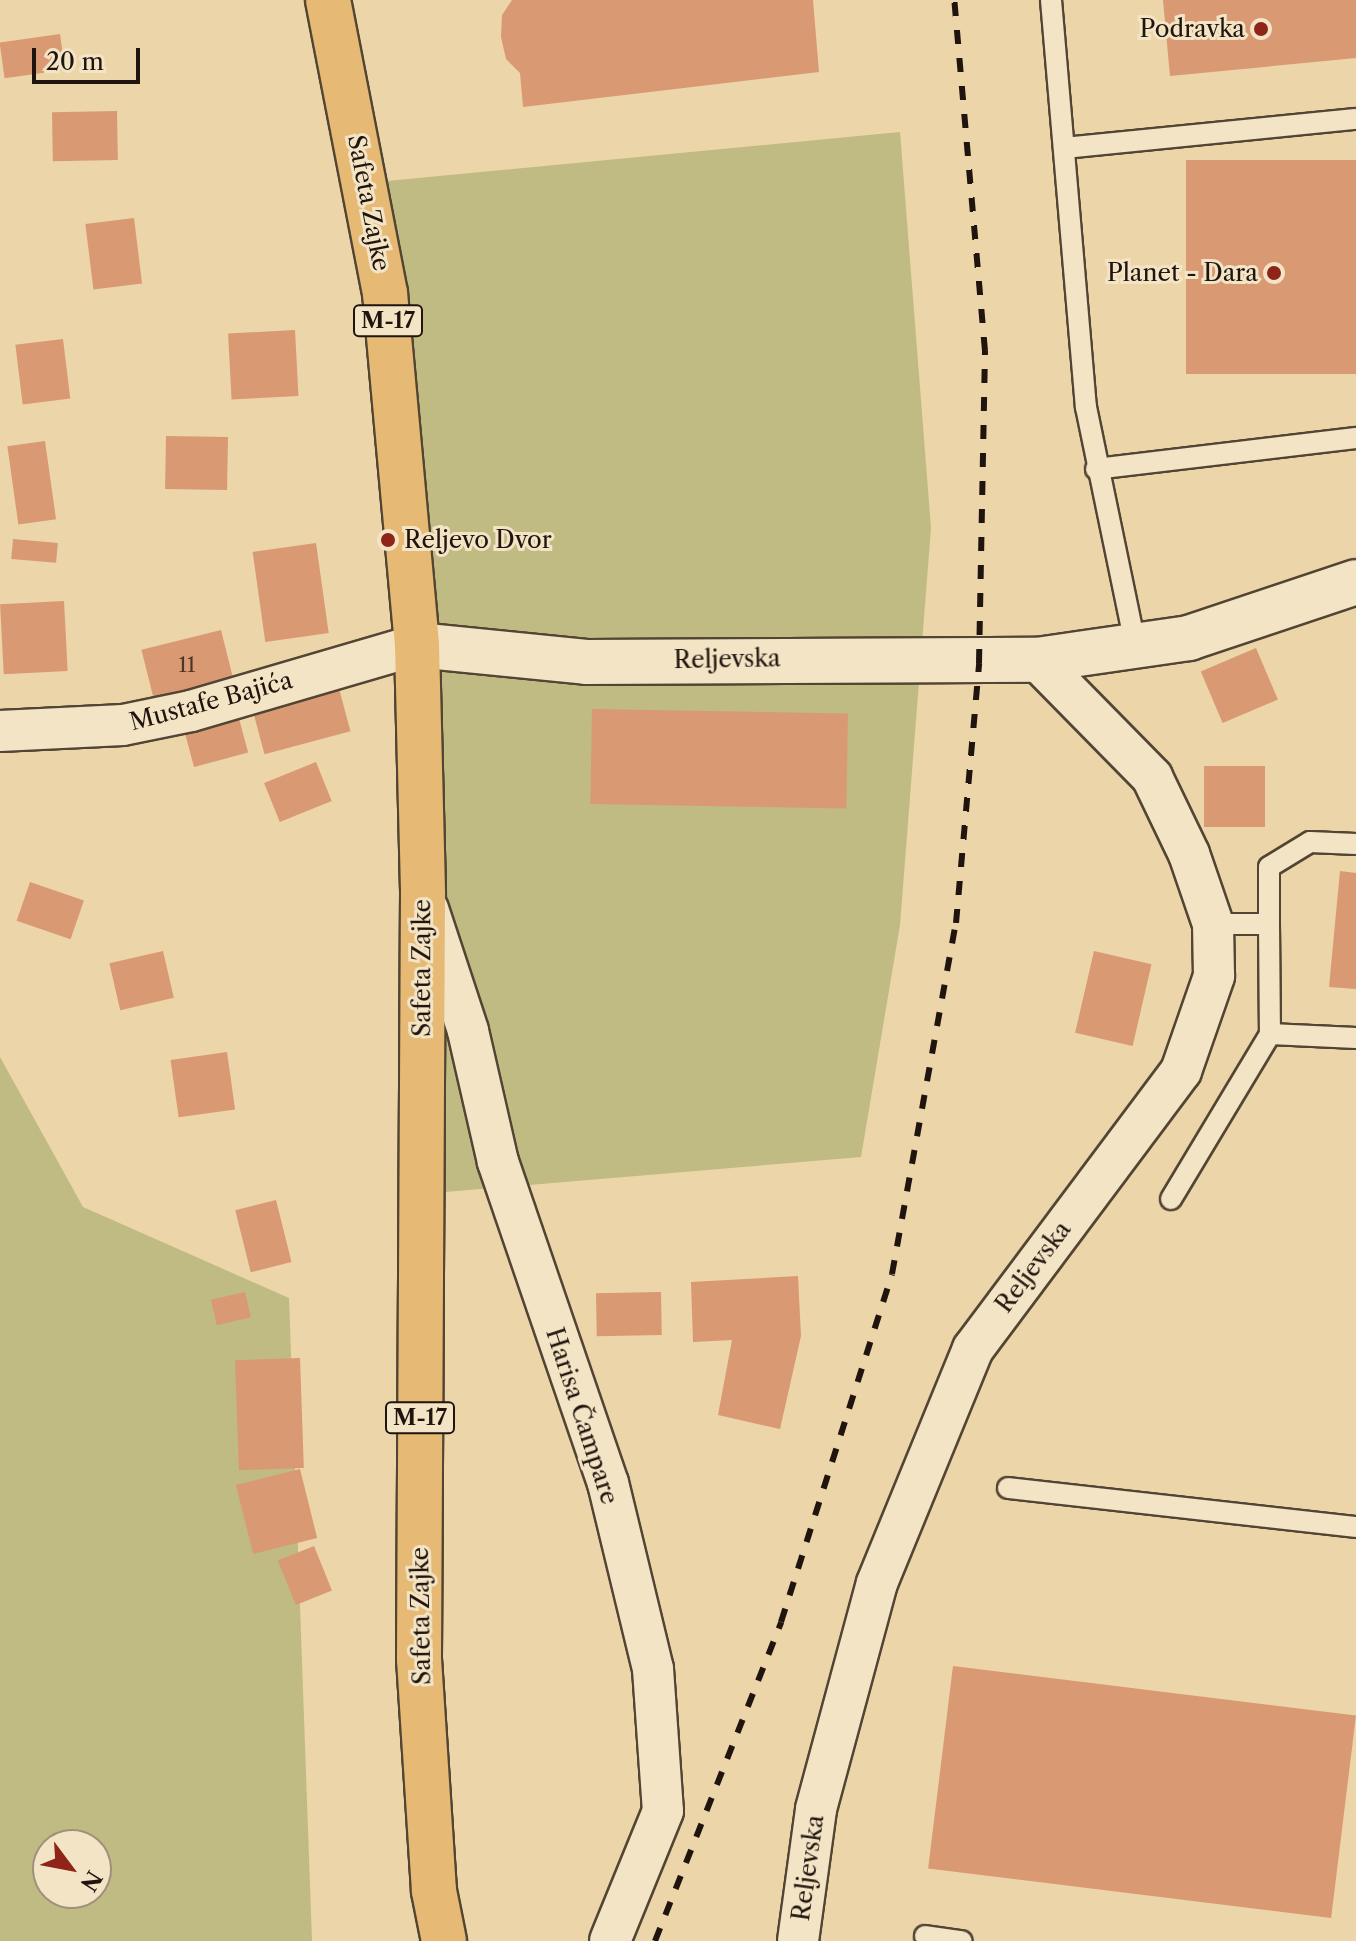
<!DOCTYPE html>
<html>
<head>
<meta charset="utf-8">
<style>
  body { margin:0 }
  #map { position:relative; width:1356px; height:1941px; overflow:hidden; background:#ecd5a8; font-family:"Libre Caslon Text",serif }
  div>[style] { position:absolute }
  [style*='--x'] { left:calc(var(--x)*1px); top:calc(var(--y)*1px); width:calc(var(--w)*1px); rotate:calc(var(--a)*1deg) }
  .green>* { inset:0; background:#bfbb83 }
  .building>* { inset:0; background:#d99973; transform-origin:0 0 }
  .roads { filter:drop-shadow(2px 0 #534534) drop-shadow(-2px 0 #534534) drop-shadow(0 2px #534534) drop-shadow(0 -2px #534534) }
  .service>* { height:20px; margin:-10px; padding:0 10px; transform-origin:10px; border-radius:10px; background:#f3e4c6 }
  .minor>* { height:40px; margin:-20px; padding:0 20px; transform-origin:20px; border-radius:20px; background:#f3e4c6 }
  .secondary>* { height:44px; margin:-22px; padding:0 22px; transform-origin:22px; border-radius:22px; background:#f3e4c6 }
  .primary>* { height:44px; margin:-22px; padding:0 22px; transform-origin:22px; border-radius:22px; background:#e6ba74 }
  .rail>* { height:6px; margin-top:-3px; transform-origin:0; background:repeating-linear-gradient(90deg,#20150e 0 14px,transparent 0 28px) }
  .dots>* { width:22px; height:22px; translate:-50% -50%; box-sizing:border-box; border:4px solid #f3e4c6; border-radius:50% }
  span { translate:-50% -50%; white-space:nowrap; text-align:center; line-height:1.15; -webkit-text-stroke:6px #f3e4c6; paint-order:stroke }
  .number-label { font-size:20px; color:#4e3627 }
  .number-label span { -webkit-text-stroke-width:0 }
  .shield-label span { padding:2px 6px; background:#f3e4c6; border:2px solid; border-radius:6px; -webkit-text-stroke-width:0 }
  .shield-label { font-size:22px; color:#20150e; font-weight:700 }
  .poi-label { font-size:24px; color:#20150e }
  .right { translate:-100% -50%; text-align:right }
  .left { translate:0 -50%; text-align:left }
  .street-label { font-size:24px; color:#20150e }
  .north { position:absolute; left:32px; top:1829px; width:80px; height:80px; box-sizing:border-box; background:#f3e4c6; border:2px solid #9f917c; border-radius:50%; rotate:122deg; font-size:22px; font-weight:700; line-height:32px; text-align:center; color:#20150e }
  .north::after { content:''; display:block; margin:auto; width:28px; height:36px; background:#8f2418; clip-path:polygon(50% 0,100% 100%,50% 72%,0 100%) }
  .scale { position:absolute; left:32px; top:48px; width:108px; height:36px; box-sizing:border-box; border:4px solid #20150e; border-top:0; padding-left:10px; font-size:24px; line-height:28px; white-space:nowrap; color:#20150e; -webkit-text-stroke:6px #f3e4c6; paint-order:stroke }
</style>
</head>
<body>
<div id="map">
  <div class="green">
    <i style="clip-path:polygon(900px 132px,931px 528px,900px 925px,861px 1157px,421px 1194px,423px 894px,366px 183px)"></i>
    <i style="clip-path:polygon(evenodd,0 1057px,83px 1207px,289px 1298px,312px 1941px,0 1941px,0 1057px,48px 1845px,96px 1845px,96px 1893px,48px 1893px,48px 1845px)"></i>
  </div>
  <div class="building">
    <i style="clip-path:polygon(512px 0,813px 0,819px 72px,523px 107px,520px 73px,506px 59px,501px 37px,502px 15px)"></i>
    <i style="clip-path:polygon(1163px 0,1356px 0,1356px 58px,1170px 76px)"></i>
    <i style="left:60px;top:34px;width:36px;height:61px;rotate:82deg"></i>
    <i style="left:117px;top:111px;width:49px;height:65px;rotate:89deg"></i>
    <i style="left:1356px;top:160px;width:214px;height:170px;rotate:90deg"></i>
    <i style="left:134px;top:218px;width:66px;height:49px;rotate:83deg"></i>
    <i style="left:295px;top:330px;width:66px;height:67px;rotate:87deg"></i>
    <i style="left:63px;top:339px;width:60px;height:48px;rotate:83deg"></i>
    <i style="left:166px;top:436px;width:62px;height:53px;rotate:1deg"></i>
    <i style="left:45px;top:441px;width:79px;height:38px;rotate:82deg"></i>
    <i style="left:13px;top:539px;width:45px;height:20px;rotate:5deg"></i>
    <i style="left:316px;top:543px;width:91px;height:64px;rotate:82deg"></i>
    <i style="left:64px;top:601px;width:70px;height:64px;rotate:87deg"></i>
    <i style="left:221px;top:630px;width:50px;height:82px;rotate:76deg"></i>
    <i style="left:1256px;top:648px;width:56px;height:60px;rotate:67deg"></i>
    <i style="left:337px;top:681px;width:52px;height:89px;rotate:75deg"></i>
    <i style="left:592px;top:709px;width:256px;height:95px;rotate:1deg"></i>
    <i style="left:237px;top:711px;width:43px;height:56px;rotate:75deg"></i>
    <i style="left:316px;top:762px;width:42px;height:56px;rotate:68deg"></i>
    <i style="left:1204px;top:766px;width:61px;height:61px"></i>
    <i style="clip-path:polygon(1340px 871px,1356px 873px,1356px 989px,1329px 987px)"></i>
    <i style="left:30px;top:882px;width:57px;height:41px;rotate:19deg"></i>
    <i style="left:163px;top:951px;width:48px;height:55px;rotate:77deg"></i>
    <i style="left:1094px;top:951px;width:59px;height:84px;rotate:13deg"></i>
    <i style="left:227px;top:1052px;width:58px;height:57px;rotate:82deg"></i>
    <i style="left:276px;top:1200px;width:64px;height:42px;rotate:76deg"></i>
    <i style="clip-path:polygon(798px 1276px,801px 1336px,780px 1429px,718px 1415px,732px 1340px,693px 1342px,691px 1282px)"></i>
    <i style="left:245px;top:1292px;width:26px;height:35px;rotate:77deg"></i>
    <i style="left:661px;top:1292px;width:43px;height:65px;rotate:89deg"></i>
    <i style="left:300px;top:1358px;width:110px;height:65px;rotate:88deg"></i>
    <i style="left:300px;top:1469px;width:71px;height:66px;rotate:76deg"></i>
    <i style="left:314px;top:1546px;width:48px;height:39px;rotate:68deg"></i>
    <i style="left:953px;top:1666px;width:406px;height:204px;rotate:7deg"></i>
  </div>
  <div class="roads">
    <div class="service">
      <i style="--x:1051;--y:0;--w:409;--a:85.1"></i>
      <i style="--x:1086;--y:407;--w:246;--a:78.3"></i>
      <i style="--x:1064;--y:148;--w:293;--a:-5.7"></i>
      <i style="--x:1096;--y:469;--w:262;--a:-6.8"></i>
      <i style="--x:1213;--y:924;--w:56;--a:0"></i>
      <i style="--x:1269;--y:924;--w:110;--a:89.5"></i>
      <i style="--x:1270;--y:1034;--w:86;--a:2.7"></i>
      <i style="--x:1269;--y:924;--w:57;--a:-90"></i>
      <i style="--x:1269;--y:867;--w:48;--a:-31.4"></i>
      <i style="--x:1310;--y:842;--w:46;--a:2.5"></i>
      <i style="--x:1171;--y:1199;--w:192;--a:-59"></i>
      <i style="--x:1008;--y:1488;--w:350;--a:6.4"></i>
      <i style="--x:925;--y:1936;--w:37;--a:8"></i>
    </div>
    <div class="minor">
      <i style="--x:0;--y:731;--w:123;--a:-2.8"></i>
      <i style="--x:123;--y:725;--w:69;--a:-11.6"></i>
      <i style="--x:191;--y:711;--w:235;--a:-16.3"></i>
      <i style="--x:428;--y:909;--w:128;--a:71.8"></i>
      <i style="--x:468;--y:1031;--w:134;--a:77.1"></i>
      <i style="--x:498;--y:1162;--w:339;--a:71.1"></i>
      <i style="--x:608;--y:1483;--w:191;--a:76.4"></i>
      <i style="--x:653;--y:1669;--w:142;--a:86"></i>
      <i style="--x:663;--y:1811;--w:140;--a:112.2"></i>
      <i style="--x:798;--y:1941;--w:133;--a:-82.2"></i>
      <i style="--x:816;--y:1809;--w:234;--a:-74.9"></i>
      <i style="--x:877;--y:1583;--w:253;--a:-67.7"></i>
      <i style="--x:973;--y:1349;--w:347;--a:-53.2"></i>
      <i style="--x:1181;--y:1071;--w:101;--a:-70.8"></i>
      <i style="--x:1214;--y:976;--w:52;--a:-91.1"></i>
      <i style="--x:1213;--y:924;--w:74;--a:-108.9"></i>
      <i style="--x:1189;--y:854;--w:85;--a:-115.7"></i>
      <i style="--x:1152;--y:777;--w:164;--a:-134.5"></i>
    </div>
    <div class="secondary">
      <i style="--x:417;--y:645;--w:170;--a:5.7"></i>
      <i style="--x:586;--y:662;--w:451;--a:-0.3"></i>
      <i style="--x:1037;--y:660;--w:154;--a:-8.2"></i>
      <i style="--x:1189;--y:638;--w:176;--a:-18.5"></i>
    </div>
    <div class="primary">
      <i style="--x:328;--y:0;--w:298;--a:79"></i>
      <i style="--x:385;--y:293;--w:353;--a:84.8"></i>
      <i style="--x:417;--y:645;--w:249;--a:88.6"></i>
      <i style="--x:423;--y:894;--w:765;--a:90.3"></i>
      <i style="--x:419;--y:1659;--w:232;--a:86.3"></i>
      <i style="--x:434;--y:1891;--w:51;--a:78.7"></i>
    </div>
  </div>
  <div class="rail">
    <i style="--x:655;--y:1941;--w:343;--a:-68.4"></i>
    <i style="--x:781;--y:1622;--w:365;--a:-72.3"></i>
    <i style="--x:892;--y:1274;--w:357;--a:-79.7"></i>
    <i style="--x:956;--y:923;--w:261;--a:-84.9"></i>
    <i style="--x:979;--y:663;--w:312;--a:-88.9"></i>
    <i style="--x:985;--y:351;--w:352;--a:-95"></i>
  </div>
  <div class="dots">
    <i style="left:1261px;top:29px;background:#8f2418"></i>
    <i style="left:1274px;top:273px;background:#8f2418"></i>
    <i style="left:388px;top:540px;background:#8f2418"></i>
  </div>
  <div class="number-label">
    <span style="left:187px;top:665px">11</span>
  </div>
  <div class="shield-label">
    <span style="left:388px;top:321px">M-17</span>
    <span style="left:420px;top:1418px">M-17</span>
  </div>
  <div class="poi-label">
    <span class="right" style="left:1245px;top:29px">Podravka</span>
    <span class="right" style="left:1258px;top:273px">Planet - Dara</span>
    <span class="left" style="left:404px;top:540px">Reljevo Dvor</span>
  </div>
  <div class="street-label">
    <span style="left:369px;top:203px;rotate:79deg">Safeta Zajke</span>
    <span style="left:727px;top:659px;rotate:-1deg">Reljevska</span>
    <span style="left:211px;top:701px;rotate:-15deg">Mustafe Bajića</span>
    <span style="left:422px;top:968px;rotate:-90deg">Safeta Zajke</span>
    <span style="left:1033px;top:1267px;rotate:-53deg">Reljevska</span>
    <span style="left:582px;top:1416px;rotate:72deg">Harisa Čampare</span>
    <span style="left:421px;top:1616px;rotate:-91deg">Safeta Zajke</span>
    <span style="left:808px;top:1868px;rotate:-82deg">Reljevska</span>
  </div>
  <div class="north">N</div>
  <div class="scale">20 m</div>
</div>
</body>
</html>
